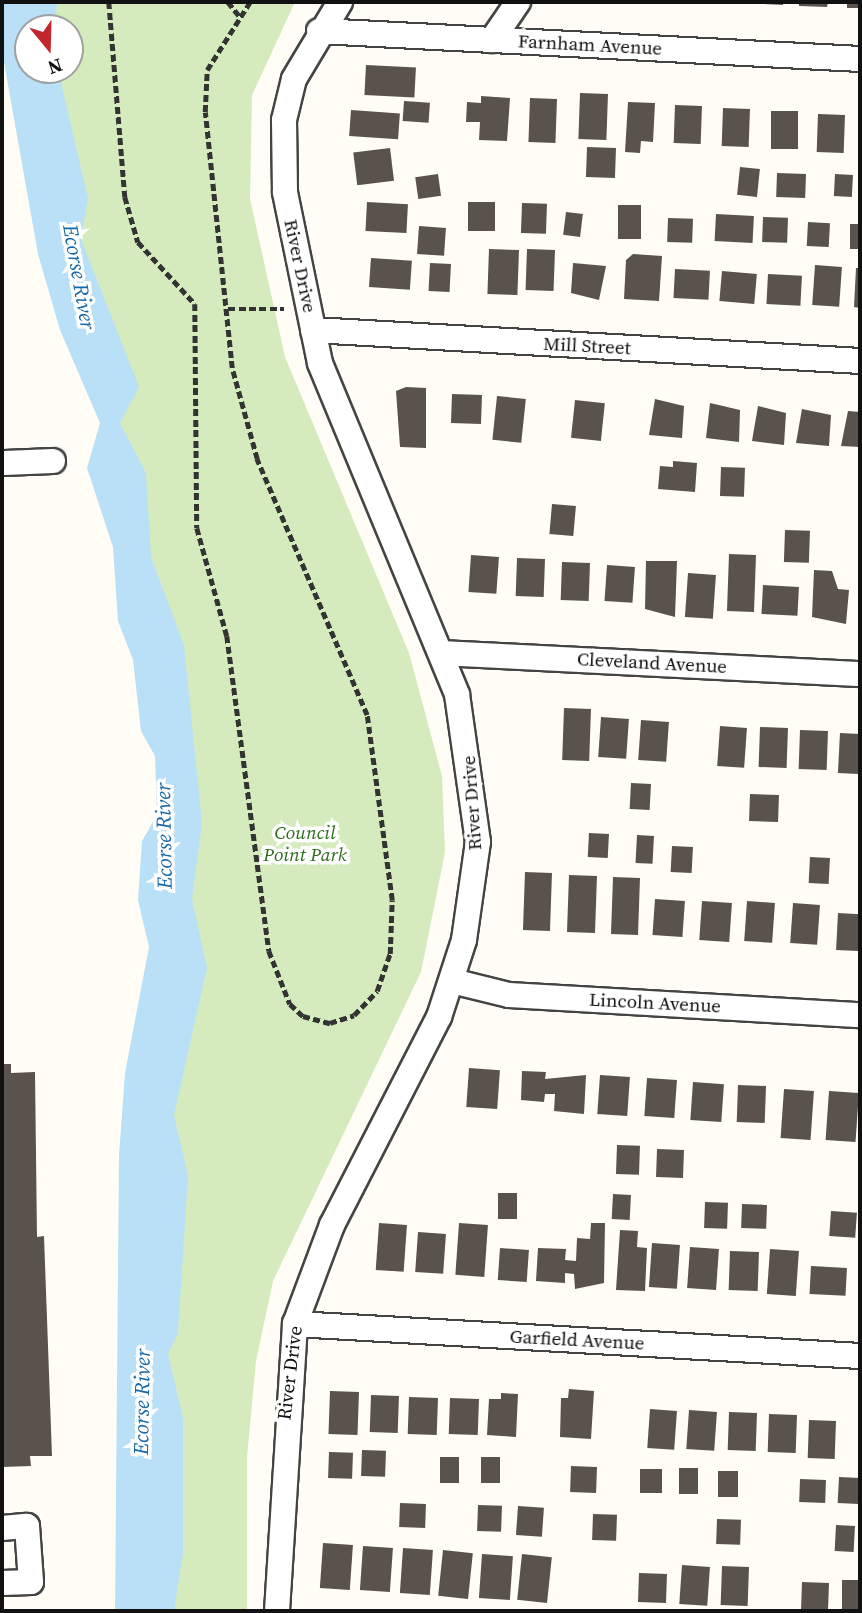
<!DOCTYPE html>
<html>
<head>
<meta charset="utf-8">
<style>
  body { margin:0 }
  #map { position:relative; width:862px; height:1613px; overflow:hidden; background:#fffdf5; font-family:"Source Serif 4",serif }
  div>[style] { position:absolute }
  [style*='--x'] { left:calc(var(--x)*1px); top:calc(var(--y)*1px); width:calc(var(--w)*1px); rotate:calc(var(--a)*1deg) }
  .green>* { inset:0; background:#d5ebbd }
  .water>* { inset:0; background:#b9e0f7 }
  .building>* { inset:0; background:#5a524d; transform-origin:0 0 }
  .path>* { height:4.5px; margin-top:-2.25px; transform-origin:0; background:repeating-linear-gradient(90deg,#333 0 7px,transparent 0 10.5px) }
  .roads { filter:drop-shadow(2px 0 #444) drop-shadow(-2px 0 #444) drop-shadow(0 2px #444) drop-shadow(0 -2px #444) }
  .minor>* { height:24px; margin:-12px; padding:0 12px; transform-origin:12px; border-radius:12px; background:#fff }
  span { translate:-50% -50%; white-space:nowrap; text-align:center; line-height:1.15; -webkit-text-stroke:7px #fff; paint-order:stroke }
  .street-label { font-size:19px; color:#111 }
  .park-label { font-size:19px; color:#2f6b1f; font-style:italic }
  .water-label { font-size:21px; color:#1768a6; font-style:italic }
  .frame { position:absolute; inset:0; border:4px solid #111; pointer-events:none }
  .north { position:absolute; left:14px; top:14px; width:70px; height:70px; box-sizing:border-box; background:#fff; border:2px solid #a0a0a0; border-radius:50%; rotate:161deg; font-size:19px; font-weight:700; line-height:28px; text-align:center; color:#111 }
  .north::after { content:''; display:block; margin:auto; width:24px; height:32px; background:#c4262e; clip-path:polygon(50% 0,100% 100%,50% 72%,0 100%) }
</style>
</head>
<body>
<div id="map">
  <div class="green">
    <i style="clip-path:polygon(35px 2px,295px 2px,252px 95px,250px 199px,285px 357px,409px 653px,442px 776px,445px 852px,421px 972px,273px 1281px,256px 1361px,247px 1457px,247px 1611px,140px 1611px,165px 786px,45px 70px,70px 70px,70px 28px,38px 28px)"></i>
  </div>
  <div class="water">
    <i style="clip-path:polygon(2px 2px,57px 2px,55px 28px,28px 28px,28px 70px,58px 70px,88px 198px,81px 239px,139px 387px,120px 423px,146px 473px,151px 557px,184px 645px,202px 823px,192px 899px,207px 968px,174px 1115px,188px 1176px,178px 1333px,168px 1354px,183px 1418px,183px 1553px,174px 1611px,115px 1611px,119px 1155px,125px 1073px,149px 947px,138px 900px,142px 841px,157px 815px,155px 756px,141px 731px,133px 660px,118px 621px,113px 547px,87px 468px,100px 423px,60px 330px,38px 254px,2px 51px)"></i>
  </div>
  <div class="building">
    <i style="clip-path:polygon(764px 2px,783px 2px,783px 5px,764px 4px)"></i>
    <i style="clip-path:polygon(799px 2px,828px 2px,827px 7px,799px 6px)"></i>
    <i style="left:847px;top:2px;width:13px;height:6px"></i>
    <i style="left:366px;top:65px;width:50px;height:30px;rotate:3deg"></i>
    <i style="left:580px;top:93px;width:28px;height:46px;rotate:2deg"></i>
    <i style="clip-path:polygon(481px 96px,510px 98px,507px 141px,479px 140px,480px 122px,466px 122px,467px 102px,481px 103px)"></i>
    <i style="left:530px;top:98px;width:27px;height:44px;rotate:2deg"></i>
    <i style="left:404px;top:101px;width:26px;height:20px;rotate:4deg"></i>
    <i style="clip-path:polygon(628px 102px,655px 103px,653px 142px,641px 141px,640px 153px,625px 152px)"></i>
    <i style="left:675px;top:105px;width:27px;height:38px;rotate:2deg"></i>
    <i style="left:723px;top:108px;width:27px;height:38px;rotate:2deg"></i>
    <i style="left:351px;top:110px;width:49px;height:26px;rotate:4deg"></i>
    <i style="left:771px;top:111px;width:27px;height:38px"></i>
    <i style="left:818px;top:114px;width:27px;height:38px;rotate:2deg"></i>
    <i style="left:587px;top:147px;width:29px;height:30px;rotate:2deg"></i>
    <i style="left:390px;top:148px;width:33px;height:37px;rotate:83deg"></i>
    <i style="left:740px;top:167px;width:20px;height:28px;rotate:6deg"></i>
    <i style="left:777px;top:173px;width:29px;height:24px;rotate:2deg"></i>
    <i style="left:438px;top:174px;width:22px;height:23px;rotate:82deg"></i>
    <i style="left:835px;top:174px;width:18px;height:22px;rotate:3deg"></i>
    <i style="left:367px;top:202px;width:41px;height:29px;rotate:3deg"></i>
    <i style="left:468px;top:202px;width:27px;height:29px"></i>
    <i style="left:522px;top:203px;width:25px;height:30px;rotate:2deg"></i>
    <i style="left:618px;top:205px;width:23px;height:34px"></i>
    <i style="left:566px;top:212px;width:17px;height:23px;rotate:7deg"></i>
    <i style="left:716px;top:214px;width:38px;height:27px;rotate:3deg"></i>
    <i style="left:763px;top:217px;width:25px;height:25px;rotate:2deg"></i>
    <i style="left:668px;top:218px;width:25px;height:24px;rotate:2deg"></i>
    <i style="left:808px;top:222px;width:22px;height:24px;rotate:3deg"></i>
    <i style="left:850px;top:224px;width:10px;height:25px"></i>
    <i style="left:419px;top:226px;width:27px;height:28px;rotate:4deg"></i>
    <i style="left:489px;top:249px;width:30px;height:45px;rotate:2deg"></i>
    <i style="left:527px;top:249px;width:28px;height:41px;rotate:2deg"></i>
    <i style="clip-path:polygon(633px 254px,662px 256px,659px 301px,624px 299px,626px 260px)"></i>
    <i style="left:371px;top:258px;width:41px;height:29px;rotate:4deg"></i>
    <i style="left:430px;top:263px;width:21px;height:28px;rotate:3deg"></i>
    <i style="clip-path:polygon(573px 263px,606px 266px,599px 300px,571px 293px)"></i>
    <i style="left:815px;top:265px;width:27px;height:40px;rotate:4deg"></i>
    <i style="clip-path:polygon(856px 268px,860px 268px,860px 308px,854px 307px)"></i>
    <i style="left:675px;top:269px;width:35px;height:29px;rotate:3deg"></i>
    <i style="left:722px;top:271px;width:35px;height:30px;rotate:5deg"></i>
    <i style="left:768px;top:274px;width:34px;height:30px;rotate:3deg"></i>
    <i style="clip-path:polygon(406px 387px,426px 388px,426px 448px,400px 447px,396px 391px)"></i>
    <i style="left:452px;top:394px;width:30px;height:29px;rotate:2deg"></i>
    <i style="left:497px;top:396px;width:29px;height:44px;rotate:6deg"></i>
    <i style="clip-path:polygon(655px 399px,684px 406px,682px 438px,649px 435px)"></i>
    <i style="left:575px;top:400px;width:30px;height:38px;rotate:6deg"></i>
    <i style="clip-path:polygon(710px 403px,740px 410px,739px 442px,706px 438px)"></i>
    <i style="clip-path:polygon(758px 406px,786px 413px,784px 445px,752px 441px)"></i>
    <i style="clip-path:polygon(802px 409px,831px 415px,829px 446px,796px 443px)"></i>
    <i style="clip-path:polygon(848px 411px,860px 412px,860px 447px,841px 446px)"></i>
    <i style="clip-path:polygon(673px 461px,697px 463px,695px 492px,658px 489px,660px 466px,673px 467px)"></i>
    <i style="left:721px;top:467px;width:24px;height:29px;rotate:2deg"></i>
    <i style="left:552px;top:504px;width:24px;height:30px;rotate:5deg"></i>
    <i style="left:785px;top:530px;width:25px;height:32px;rotate:2deg"></i>
    <i style="left:729px;top:554px;width:27px;height:57px;rotate:2deg"></i>
    <i style="left:471px;top:555px;width:28px;height:37px;rotate:4deg"></i>
    <i style="left:517px;top:558px;width:28px;height:38px;rotate:2deg"></i>
    <i style="clip-path:polygon(646px 561px,677px 561px,675px 617px,645px 609px)"></i>
    <i style="left:562px;top:562px;width:28px;height:38px;rotate:2deg"></i>
    <i style="left:607px;top:565px;width:28px;height:36px;rotate:4deg"></i>
    <i style="clip-path:polygon(814px 570px,832px 571px,838px 589px,849px 590px,846px 624px,812px 617px)"></i>
    <i style="left:688px;top:573px;width:28px;height:44px;rotate:4deg"></i>
    <i style="left:763px;top:585px;width:36px;height:29px;rotate:3deg"></i>
    <i style="left:564px;top:708px;width:27px;height:52px;rotate:2deg"></i>
    <i style="left:601px;top:717px;width:28px;height:40px;rotate:4deg"></i>
    <i style="left:641px;top:720px;width:28px;height:40px;rotate:4deg"></i>
    <i style="left:720px;top:726px;width:27px;height:40px;rotate:4deg"></i>
    <i style="left:760px;top:727px;width:28px;height:40px;rotate:2deg"></i>
    <i style="left:800px;top:730px;width:28px;height:39px;rotate:2deg"></i>
    <i style="left:840px;top:733px;width:20px;height:40px;rotate:3deg"></i>
    <i style="left:631px;top:783px;width:20px;height:26px;rotate:3deg"></i>
    <i style="left:750px;top:794px;width:29px;height:27px;rotate:2deg"></i>
    <i style="left:589px;top:833px;width:20px;height:24px;rotate:3deg"></i>
    <i style="left:637px;top:835px;width:17px;height:28px;rotate:3deg"></i>
    <i style="left:672px;top:846px;width:21px;height:26px;rotate:3deg"></i>
    <i style="left:810px;top:857px;width:20px;height:26px;rotate:3deg"></i>
    <i style="left:525px;top:872px;width:27px;height:58px;rotate:2deg"></i>
    <i style="left:569px;top:875px;width:28px;height:57px;rotate:2deg"></i>
    <i style="left:613px;top:877px;width:27px;height:57px;rotate:2deg"></i>
    <i style="left:655px;top:899px;width:30px;height:36px;rotate:4deg"></i>
    <i style="left:702px;top:901px;width:30px;height:39px;rotate:4deg"></i>
    <i style="left:747px;top:901px;width:28px;height:40px;rotate:4deg"></i>
    <i style="left:793px;top:903px;width:27px;height:40px;rotate:4deg"></i>
    <i style="left:838px;top:913px;width:22px;height:37px;rotate:3deg"></i>
    <i style="clip-path:polygon(2px 1064px,11px 1064px,11px 1073px,35px 1072px,37px 1237px,44px 1236px,52px 1456px,30px 1456px,31px 1466px,2px 1467px)"></i>
    <i style="left:469px;top:1068px;width:31px;height:39px;rotate:4deg"></i>
    <i style="clip-path:polygon(522px 1071px,546px 1072px,545px 1079px,586px 1075px,584px 1114px,554px 1111px,555px 1094px,545px 1094px,544px 1102px,521px 1100px)"></i>
    <i style="left:600px;top:1075px;width:30px;height:39px;rotate:4deg"></i>
    <i style="left:647px;top:1078px;width:30px;height:38px;rotate:4deg"></i>
    <i style="left:693px;top:1082px;width:31px;height:38px;rotate:4deg"></i>
    <i style="left:738px;top:1085px;width:28px;height:37px;rotate:2deg"></i>
    <i style="left:784px;top:1089px;width:30px;height:49px;rotate:4deg"></i>
    <i style="left:829px;top:1091px;width:30px;height:49px;rotate:4deg"></i>
    <i style="left:617px;top:1145px;width:23px;height:29px;rotate:2deg"></i>
    <i style="left:657px;top:1149px;width:27px;height:28px;rotate:2deg"></i>
    <i style="left:498px;top:1193px;width:19px;height:26px"></i>
    <i style="left:613px;top:1194px;width:18px;height:25px;rotate:3deg"></i>
    <i style="left:705px;top:1202px;width:23px;height:26px;rotate:2deg"></i>
    <i style="left:742px;top:1204px;width:25px;height:24px;rotate:2deg"></i>
    <i style="left:831px;top:1211px;width:26px;height:25px;rotate:4deg"></i>
    <i style="left:379px;top:1223px;width:28px;height:47px;rotate:4deg"></i>
    <i style="left:459px;top:1223px;width:29px;height:52px;rotate:4deg"></i>
    <i style="clip-path:polygon(591px 1223px,605px 1223px,604px 1283px,575px 1289px,574px 1274px,565px 1273px,565px 1283px,536px 1281px,538px 1248px,566px 1249px,565px 1260px,576px 1261px,577px 1238px,590px 1239px)"></i>
    <i style="clip-path:polygon(620px 1230px,638px 1231px,637px 1247px,647px 1248px,645px 1291px,616px 1290px)"></i>
    <i style="left:418px;top:1232px;width:28px;height:40px;rotate:4deg"></i>
    <i style="left:652px;top:1243px;width:28px;height:44px;rotate:4deg"></i>
    <i style="left:690px;top:1247px;width:29px;height:41px;rotate:4deg"></i>
    <i style="left:500px;top:1248px;width:29px;height:32px;rotate:4deg"></i>
    <i style="left:770px;top:1249px;width:29px;height:45px;rotate:4deg"></i>
    <i style="left:730px;top:1251px;width:29px;height:39px;rotate:2deg"></i>
    <i style="left:811px;top:1266px;width:36px;height:28px;rotate:3deg"></i>
    <i style="clip-path:polygon(569px 1389px,594px 1391px,591px 1439px,560px 1437px,561px 1398px,568px 1398px)"></i>
    <i style="left:330px;top:1391px;width:29px;height:43px;rotate:2deg"></i>
    <i style="clip-path:polygon(501px 1393px,518px 1394px,516px 1437px,487px 1435px,489px 1399px,501px 1399px)"></i>
    <i style="left:371px;top:1395px;width:28px;height:37px;rotate:2deg"></i>
    <i style="left:409px;top:1397px;width:29px;height:37px;rotate:2deg"></i>
    <i style="left:450px;top:1398px;width:29px;height:36px;rotate:2deg"></i>
    <i style="left:650px;top:1409px;width:27px;height:39px;rotate:4deg"></i>
    <i style="left:689px;top:1410px;width:28px;height:39px;rotate:4deg"></i>
    <i style="left:729px;top:1412px;width:28px;height:38px;rotate:2deg"></i>
    <i style="left:769px;top:1414px;width:28px;height:38px;rotate:2deg"></i>
    <i style="left:809px;top:1420px;width:27px;height:38px;rotate:2deg"></i>
    <i style="left:362px;top:1450px;width:24px;height:26px;rotate:2deg"></i>
    <i style="left:329px;top:1452px;width:24px;height:26px;rotate:2deg"></i>
    <i style="left:440px;top:1457px;width:19px;height:26px"></i>
    <i style="left:481px;top:1457px;width:19px;height:26px"></i>
    <i style="left:571px;top:1466px;width:26px;height:26px;rotate:2deg"></i>
    <i style="left:679px;top:1468px;width:19px;height:26px"></i>
    <i style="left:640px;top:1469px;width:22px;height:24px"></i>
    <i style="left:718px;top:1471px;width:20px;height:26px"></i>
    <i style="left:839px;top:1477px;width:21px;height:26px;rotate:3deg"></i>
    <i style="left:800px;top:1479px;width:26px;height:23px;rotate:2deg"></i>
    <i style="left:400px;top:1503px;width:26px;height:24px;rotate:2deg"></i>
    <i style="left:478px;top:1505px;width:24px;height:26px;rotate:2deg"></i>
    <i style="left:518px;top:1506px;width:26px;height:29px;rotate:4deg"></i>
    <i style="left:593px;top:1514px;width:24px;height:26px;rotate:2deg"></i>
    <i style="left:717px;top:1519px;width:24px;height:25px;rotate:2deg"></i>
    <i style="left:836px;top:1525px;width:19px;height:26px;rotate:3deg"></i>
    <i style="left:323px;top:1543px;width:30px;height:45px;rotate:4deg"></i>
    <i style="left:363px;top:1546px;width:30px;height:44px;rotate:4deg"></i>
    <i style="left:403px;top:1548px;width:30px;height:45px;rotate:4deg"></i>
    <i style="left:443px;top:1550px;width:30px;height:46px;rotate:6deg"></i>
    <i style="left:482px;top:1554px;width:31px;height:44px;rotate:4deg"></i>
    <i style="left:522px;top:1554px;width:30px;height:46px;rotate:6deg"></i>
    <i style="left:682px;top:1565px;width:28px;height:39px;rotate:4deg"></i>
    <i style="left:722px;top:1566px;width:27px;height:39px;rotate:2deg"></i>
    <i style="left:639px;top:1573px;width:28px;height:29px;rotate:2deg"></i>
    <i style="left:842px;top:1580px;width:18px;height:31px"></i>
    <i style="left:802px;top:1582px;width:27px;height:29px;rotate:2deg"></i>
  </div>
  <div class="path">
    <i style="--x:109;--y:2;--w:196;--a:85.3"></i>
    <i style="--x:125;--y:197;--w:47;--a:73.9"></i>
    <i style="--x:138;--y:242;--w:84;--a:47.4"></i>
    <i style="--x:195;--y:304;--w:224;--a:89.5"></i>
    <i style="--x:197;--y:528;--w:112;--a:74.5"></i>
    <i style="--x:227;--y:636;--w:318;--a:82.4"></i>
    <i style="--x:269;--y:951;--w:57;--a:68.4"></i>
    <i style="--x:290;--y:1004;--w:18;--a:43"></i>
    <i style="--x:303;--y:1016;--w:28;--a:15"></i>
    <i style="--x:330;--y:1023;--w:25;--a:-18"></i>
    <i style="--x:354;--y:1015;--w:33;--a:-46"></i>
    <i style="--x:377;--y:991;--w:39;--a:-71"></i>
    <i style="--x:390;--y:954;--w:54;--a:-87.9"></i>
    <i style="--x:392;--y:900;--w:187;--a:-97.7"></i>
    <i style="--x:367;--y:715;--w:279;--a:-113.3"></i>
    <i style="--x:257;--y:459;--w:94;--a:-105.4"></i>
    <i style="--x:232;--y:368;--w:257;--a:-96"></i>
    <i style="--x:205;--y:112;--w:42;--a:-87.3"></i>
    <i style="--x:207;--y:70;--w:80;--a:-57.7"></i>
    <i style="--x:228;--y:2;--w:19;--a:51"></i>
    <i style="--x:228;--y:309;--w:56;--a:0"></i>
  </div>
  <div class="roads">
    <div class="minor">
      <i style="--x:319;--y:31;--w:542;--a:2.96"></i>
      <i style="--x:492;--y:40;--w:46;--a:-55.6"></i>
      <i style="--x:313;--y:330;--w:548;--a:3.24"></i>
      <i style="--x:2;--y:463;--w:51;--a:-2.2"></i>
      <i style="--x:443;--y:653;--w:418;--a:2.9"></i>
      <i style="--x:452;--y:981;--w:59;--a:13.8"></i>
      <i style="--x:509;--y:995;--w:352;--a:3.3"></i>
      <i style="--x:295;--y:1324;--w:566;--a:3.24"></i>
      <i style="--x:2;--y:1528;--w:25;--a:-5"></i>
      <i style="--x:27;--y:1526;--w:56;--a:85.9"></i>
      <i style="--x:31;--y:1582;--w:29;--a:178"></i>
      <i style="--x:277;--y:1611;--w:288;--a:-86.4"></i>
      <i style="--x:295;--y:1324;--w:106;--a:-69.5"></i>
      <i style="--x:332;--y:1225;--w:234;--a:-62.8"></i>
      <i style="--x:439;--y:1017;--w:81;--a:-72"></i>
      <i style="--x:464;--y:940;--w:99;--a:-81.9"></i>
      <i style="--x:478;--y:842;--w:149;--a:-98.1"></i>
      <i style="--x:457;--y:694;--w:358;--a:-112.5"></i>
      <i style="--x:320;--y:363;--w:175;--a:-101.6"></i>
      <i style="--x:285;--y:192;--w:72;--a:-90.8"></i>
      <i style="--x:284;--y:120;--w:42;--a:-76.3"></i>
      <i style="--x:294;--y:79;--w:90;--a:-59.1"></i>
    </div>
  </div>
  <div class="street-label">
    <span style="left:590px;top:45px;rotate:3deg">Farnham Avenue</span>
    <span style="left:300px;top:266px;rotate:78deg">River Drive</span>
    <span style="left:587px;top:346px;rotate:3deg">Mill Street</span>
    <span style="left:652px;top:663px;rotate:3deg">Cleveland Avenue</span>
    <span style="left:472px;top:803px;rotate:-94deg">River Drive</span>
    <span style="left:655px;top:1003px;rotate:3deg">Lincoln Avenue</span>
    <span style="left:577px;top:1340px;rotate:3deg">Garfield Avenue</span>
    <span style="left:290px;top:1373px;rotate:-83deg">River Drive</span>
  </div>
  <div class="park-label">
    <span style="left:305px;top:844px">Council<br>Point Park</span>
  </div>
  <div class="water-label">
    <span style="left:79px;top:277px;rotate:80deg">Ecorse River</span>
    <span style="left:164px;top:836px;rotate:-91deg">Ecorse River</span>
    <span style="left:142px;top:1402px;rotate:-89deg">Ecorse River</span>
  </div>
  <div class="frame"></div>
  <div class="north">N</div>
</div>
</body>
</html>
